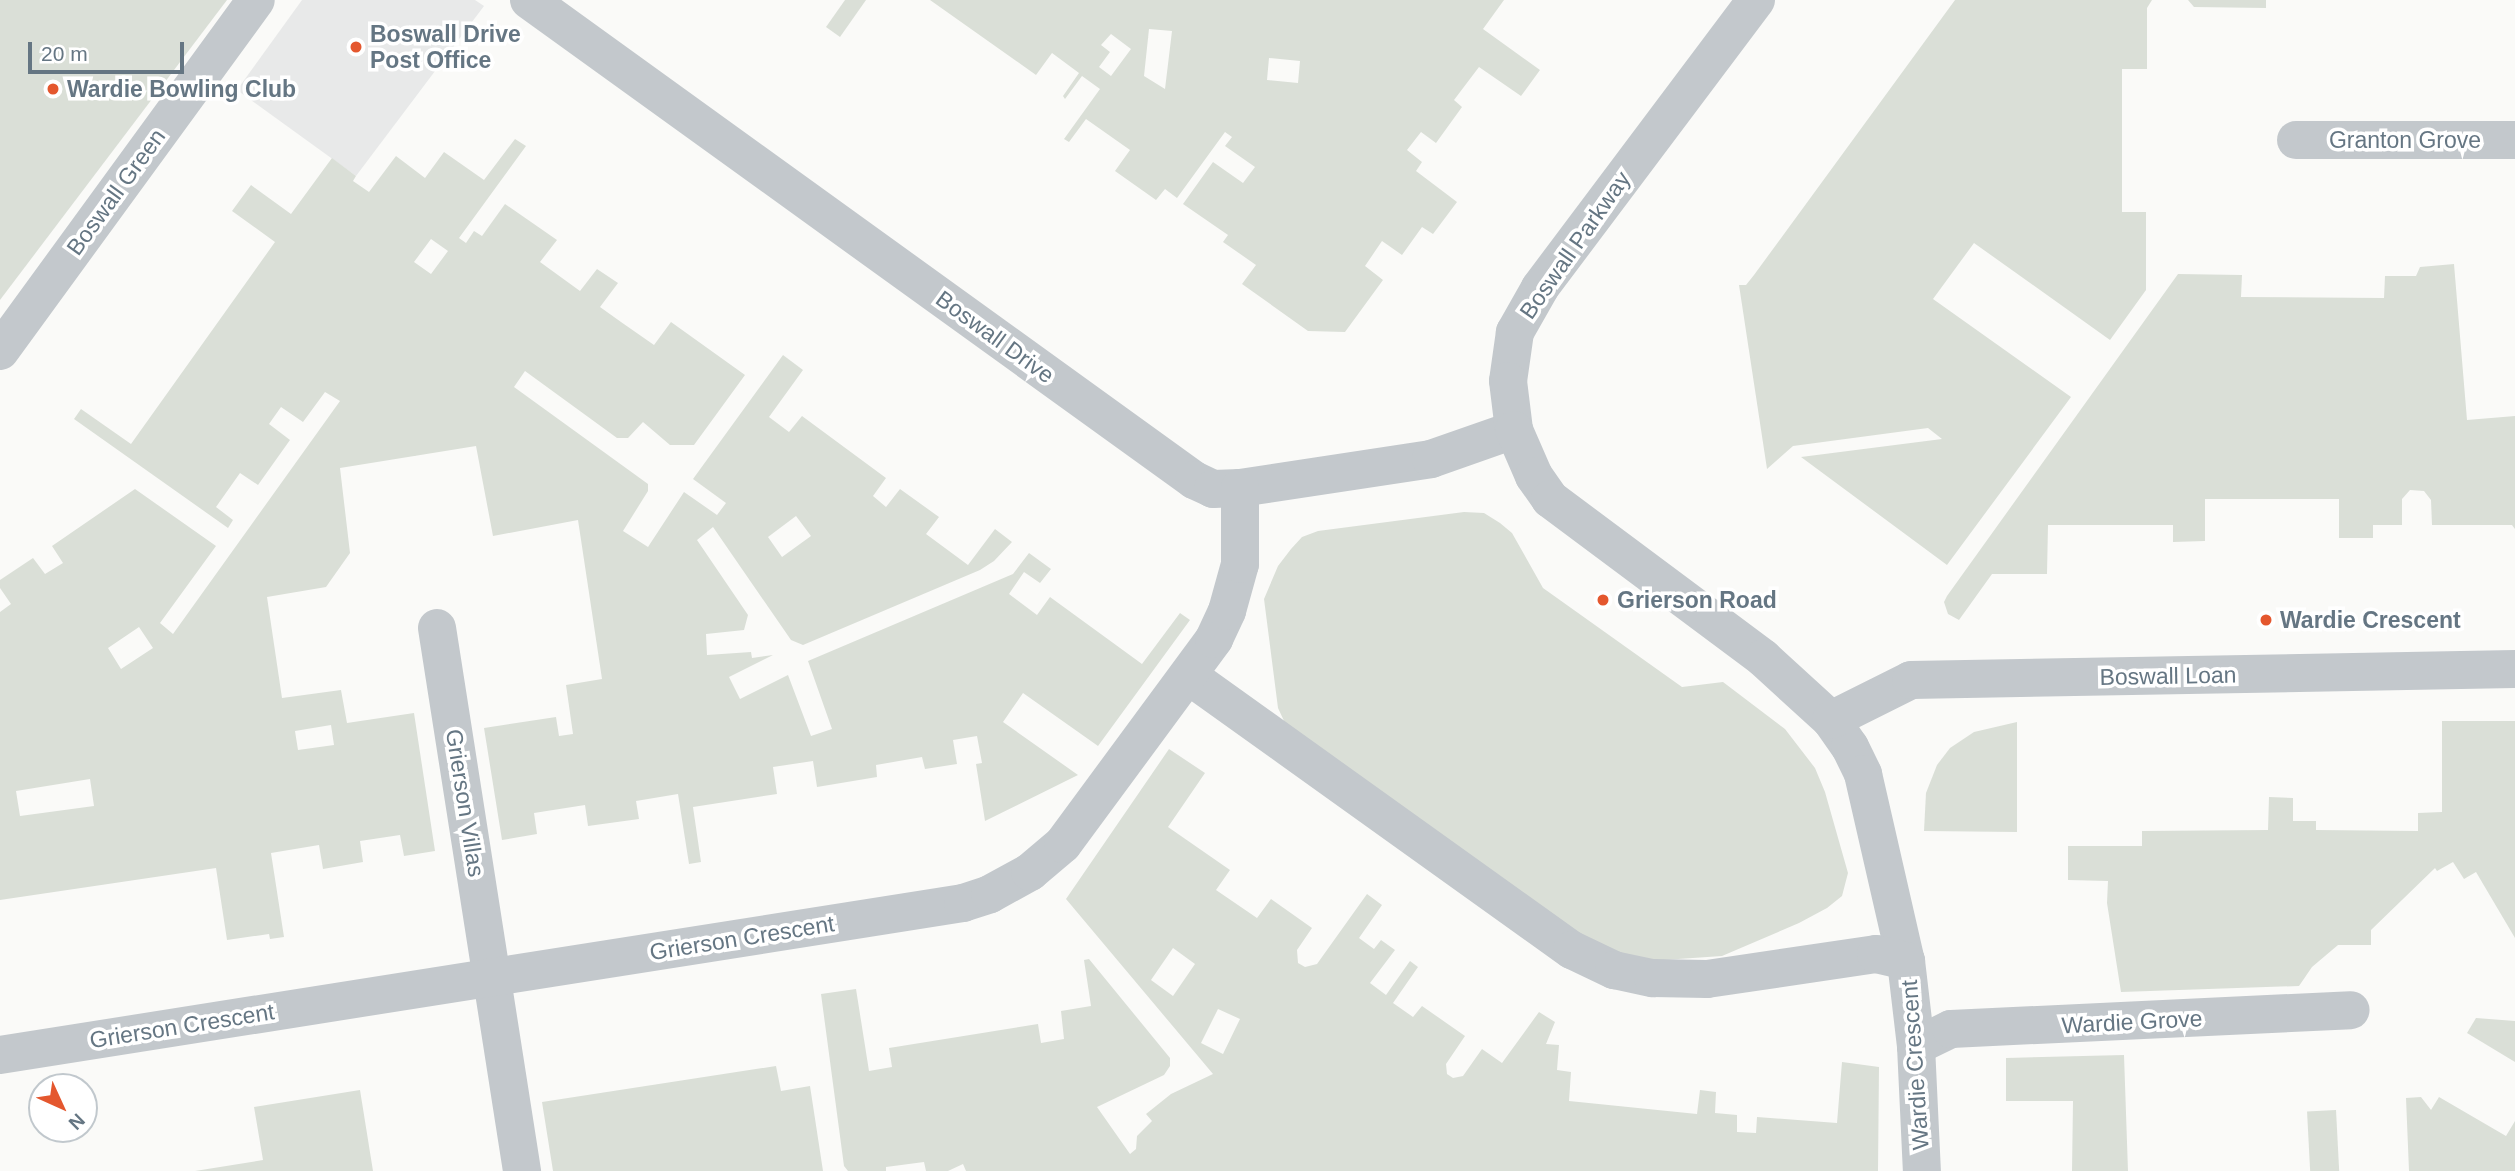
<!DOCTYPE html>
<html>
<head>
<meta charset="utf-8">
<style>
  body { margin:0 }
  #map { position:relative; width:2515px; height:1171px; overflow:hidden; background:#fafaf8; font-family:Arial,sans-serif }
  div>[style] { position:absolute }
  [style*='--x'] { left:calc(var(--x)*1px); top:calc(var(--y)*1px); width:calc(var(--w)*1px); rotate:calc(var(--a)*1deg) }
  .built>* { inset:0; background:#e8e9e9 }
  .green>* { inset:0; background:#dadfd7; transform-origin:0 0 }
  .minor>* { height:38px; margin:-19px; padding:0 19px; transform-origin:19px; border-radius:19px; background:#c3c8cc }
  .dots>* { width:19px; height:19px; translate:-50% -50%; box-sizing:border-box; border:4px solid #fff; border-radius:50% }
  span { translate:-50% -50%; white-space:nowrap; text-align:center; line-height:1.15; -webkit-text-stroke:7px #fff; paint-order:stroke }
  .poi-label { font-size:23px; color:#657683; font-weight:700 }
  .left { translate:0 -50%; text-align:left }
  .street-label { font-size:23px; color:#657683 }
  .north { position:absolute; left:28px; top:1073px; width:70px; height:70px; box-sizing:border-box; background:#fff; border:2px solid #c1c8cd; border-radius:50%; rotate:135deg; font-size:19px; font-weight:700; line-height:28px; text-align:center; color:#657683 }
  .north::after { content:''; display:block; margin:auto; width:24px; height:32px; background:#e4572e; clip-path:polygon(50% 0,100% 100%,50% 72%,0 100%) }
  .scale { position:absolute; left:28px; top:42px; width:156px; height:32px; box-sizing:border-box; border:4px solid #657683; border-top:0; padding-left:9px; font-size:21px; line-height:24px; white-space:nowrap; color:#657683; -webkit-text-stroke:5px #fff; paint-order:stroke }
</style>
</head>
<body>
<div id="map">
  <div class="built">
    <i style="clip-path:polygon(302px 0,475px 0,484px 6px,356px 176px,237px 90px)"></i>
  </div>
  <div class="green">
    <i style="clip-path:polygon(0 0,227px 0,0 300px)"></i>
    <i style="clip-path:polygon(845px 0,866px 0,840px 37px,826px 27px)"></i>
    <i style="clip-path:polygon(evenodd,930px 0,1504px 0,1483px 29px,1540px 70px,1521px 96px,1479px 67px,1454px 100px,1462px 107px,1436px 143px,1421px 132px,1407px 150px,1422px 162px,1416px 171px,1457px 202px,1433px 234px,1422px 227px,1402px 255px,1382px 241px,1365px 266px,1383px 280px,1345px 332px,1308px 331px,1242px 284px,1256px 265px,1223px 242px,1228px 235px,1183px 204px,1213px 162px,1243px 183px,1255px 167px,1225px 146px,1232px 137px,1225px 132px,1177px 198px,1165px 189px,1156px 200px,1115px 171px,1130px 150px,1086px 119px,1069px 142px,1064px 139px,1100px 89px,1082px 76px,1065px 99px,1063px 96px,1079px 73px,1052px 53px,1036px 75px,930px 0,1149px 29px,1172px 31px,1165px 89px,1144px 76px,1149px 29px,930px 0,1111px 34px,1131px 49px,1111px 76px,1099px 67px,1110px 52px,1101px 45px,1111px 34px,930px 0,1269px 58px,1300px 61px,1298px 83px,1267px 80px,1269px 58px)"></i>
    <i style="clip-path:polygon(1955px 0,2152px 0,2147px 8px,2147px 69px,2122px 69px,2122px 212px,2146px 212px,2146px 290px,2110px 340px,1974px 243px,1933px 299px,2071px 397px,1947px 565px,1801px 457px,1942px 439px,1928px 428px,1793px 446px,1767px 469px,1739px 285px,1746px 285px,1754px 275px)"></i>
    <i style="clip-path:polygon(2188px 0,2266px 0,2266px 8px,2194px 7px)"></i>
    <i style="clip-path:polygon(evenodd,515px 139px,526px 146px,459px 238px,466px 243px,474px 231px,482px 236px,505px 204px,557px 240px,540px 262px,580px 291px,597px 269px,618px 283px,600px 307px,621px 322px,654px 345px,671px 322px,745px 375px,694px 445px,670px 445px,643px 422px,628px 438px,617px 438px,525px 371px,514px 387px,648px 484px,648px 491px,623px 531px,648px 547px,684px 492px,717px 515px,726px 503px,693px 479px,783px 355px,803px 370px,769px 417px,789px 432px,802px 416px,886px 478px,873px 496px,886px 507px,900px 489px,939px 517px,926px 534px,968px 565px,995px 529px,1012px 542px,994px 561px,980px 570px,803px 645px,791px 640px,713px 527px,697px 540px,748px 615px,744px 630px,706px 634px,707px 655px,751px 652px,752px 658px,773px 655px,729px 677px,740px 699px,788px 675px,811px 736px,832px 729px,808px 661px,1013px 574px,1029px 553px,1051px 569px,1040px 583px,1024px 572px,1009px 594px,1037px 615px,1050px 597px,1142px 664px,1180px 613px,1190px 620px,1098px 746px,1023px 693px,1003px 722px,1078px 775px,985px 821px,976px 764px,982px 763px,977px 736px,953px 740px,957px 764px,925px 769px,922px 757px,876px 765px,877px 777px,817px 787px,813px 761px,773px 767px,777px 794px,693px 807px,701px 862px,689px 864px,678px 794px,636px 801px,639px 819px,588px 826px,585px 805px,534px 813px,537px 834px,502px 840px,484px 728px,556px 717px,559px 736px,573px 734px,566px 685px,602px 679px,578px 520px,493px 536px,476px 446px,340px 468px,350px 553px,326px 587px,267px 597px,282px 698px,341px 690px,347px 723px,414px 713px,435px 851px,404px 856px,400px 835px,360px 841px,363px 862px,323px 869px,319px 845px,271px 853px,284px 937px,270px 939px,269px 934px,227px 940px,216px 868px,0 900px,0 612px,11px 604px,0 588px,0 580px,33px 558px,45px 574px,63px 563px,52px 546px,135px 489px,216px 546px,160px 623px,173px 634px,340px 401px,325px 392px,303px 422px,281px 407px,269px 424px,290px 440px,258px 485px,240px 473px,216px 507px,233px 520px,228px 528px,74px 419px,81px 409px,131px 444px,275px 242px,232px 211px,251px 185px,291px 214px,332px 158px,356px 176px,353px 181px,369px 192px,396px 156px,425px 178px,444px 152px,484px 180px,515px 139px,431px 239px,448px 251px,431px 274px,414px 262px,431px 239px,515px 139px,796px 516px,811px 536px,782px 557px,768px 537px,796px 516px,515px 139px,139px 627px,153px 648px,121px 669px,108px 648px,139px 627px,515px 139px,331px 725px,334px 745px,298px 750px,295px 731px,331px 725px,515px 139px,90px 779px,94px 806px,20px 816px,16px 791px,90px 779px)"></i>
    <i style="clip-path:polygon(2454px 264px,2467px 420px,2515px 416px,2515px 529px,2512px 525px,2432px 525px,2431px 500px,2424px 491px,2410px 490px,2402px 499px,2402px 525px,2373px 525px,2373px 538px,2339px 538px,2339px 499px,2205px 499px,2205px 541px,2173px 542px,2173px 525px,2048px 525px,2047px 574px,1992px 574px,1959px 620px,1948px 614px,1944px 602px,1947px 596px,2178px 274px,2242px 275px,2241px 297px,2384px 298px,2385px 276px,2416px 276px,2420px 267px)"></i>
    <i style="clip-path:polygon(1464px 512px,1484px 513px,1500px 523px,1512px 533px,1543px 588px,1682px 687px,1723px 682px,1785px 729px,1815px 768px,1825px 792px,1848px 873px,1842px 896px,1827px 908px,1799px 923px,1722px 956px,1649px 961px,1601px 949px,1285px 723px,1278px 708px,1264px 599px,1278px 566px,1291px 549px,1302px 537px,1318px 531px)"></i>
    <i style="clip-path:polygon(2442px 721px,2515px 721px,2515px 938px,2476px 872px,2464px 879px,2453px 862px,2437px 871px,2435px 868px,2371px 930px,2371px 945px,2338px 945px,2312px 967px,2299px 986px,2121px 992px,2107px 903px,2108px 881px,2068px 880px,2068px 846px,2142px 846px,2142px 831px,2268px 830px,2269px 797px,2293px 798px,2293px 821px,2316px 821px,2316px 830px,2418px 831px,2418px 813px,2442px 812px)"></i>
    <i style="clip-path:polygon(2017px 722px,2017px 832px,1924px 831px,1926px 793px,1937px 765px,1950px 748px,1974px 732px)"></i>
    <i style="clip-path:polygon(evenodd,1169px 749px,1205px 773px,1168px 827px,1230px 870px,1216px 890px,1257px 918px,1271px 899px,1312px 928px,1297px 950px,1298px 963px,1305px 967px,1317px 964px,1367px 894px,1382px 905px,1359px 938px,1374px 949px,1381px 940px,1395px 950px,1370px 983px,1386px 995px,1410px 961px,1418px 967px,1393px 1003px,1413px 1017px,1422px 1006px,1465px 1036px,1446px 1064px,1447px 1074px,1453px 1078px,1463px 1076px,1482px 1049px,1502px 1063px,1539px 1012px,1555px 1022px,1546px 1044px,1559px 1045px,1557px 1070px,1571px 1072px,1569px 1101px,1697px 1114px,1700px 1090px,1716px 1092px,1715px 1113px,1737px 1115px,1737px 1132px,1756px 1133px,1757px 1117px,1837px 1123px,1842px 1062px,1879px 1067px,1878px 1171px,966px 1171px,963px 1164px,948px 1171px,926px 1171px,924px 1162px,886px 1167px,886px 1171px,848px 1171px,844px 1166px,821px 994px,856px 989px,869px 1071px,892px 1067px,889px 1048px,1038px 1024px,1041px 1043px,1064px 1039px,1061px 1011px,1091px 1006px,1084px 960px,1089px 959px,1170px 1058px,1170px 1066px,1164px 1075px,1097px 1107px,1130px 1154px,1136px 1149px,1137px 1136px,1152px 1121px,1146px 1114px,1171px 1094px,1213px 1074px,1066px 899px,1169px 749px,1173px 948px,1195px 964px,1173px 996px,1151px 980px,1173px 948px,1169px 749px,1218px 1009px,1240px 1019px,1223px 1054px,1201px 1043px,1218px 1009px)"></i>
    <i style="clip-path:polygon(2476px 1018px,2515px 1021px,2515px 1062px,2467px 1033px)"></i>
    <i style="clip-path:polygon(2124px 1055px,2128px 1171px,2072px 1171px,2073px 1101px,2006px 1101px,2006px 1058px)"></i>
    <i style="clip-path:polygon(776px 1066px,781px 1091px,810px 1086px,823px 1171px,553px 1171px,542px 1102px)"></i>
    <i style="clip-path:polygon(360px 1090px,373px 1171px,195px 1171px,263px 1160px,254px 1107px)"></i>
    <i style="clip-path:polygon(2421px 1097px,2431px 1110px,2439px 1097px,2506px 1136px,2515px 1121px,2515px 1171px,2409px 1171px,2406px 1098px)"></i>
    <i style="left:2336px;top:1110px;width:61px;height:29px;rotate:87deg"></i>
  </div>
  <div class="minor">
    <i style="--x:529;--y:0;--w:820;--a:35.82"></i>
    <i style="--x:1194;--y:480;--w:21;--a:25"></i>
    <i style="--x:1213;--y:489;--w:27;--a:-2"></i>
    <i style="--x:1240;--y:488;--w:193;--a:-8.6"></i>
    <i style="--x:1431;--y:459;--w:88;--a:-19.3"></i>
    <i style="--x:1756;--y:0;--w:360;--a:126.9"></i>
    <i style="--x:1540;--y:288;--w:51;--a:119.6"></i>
    <i style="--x:1515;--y:332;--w:49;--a:98.1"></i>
    <i style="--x:1508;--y:381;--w:49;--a:83"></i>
    <i style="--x:1514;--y:430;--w:50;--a:66.5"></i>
    <i style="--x:1534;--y:476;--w:28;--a:55"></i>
    <i style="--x:1550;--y:499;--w:266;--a:36.7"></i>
    <i style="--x:1763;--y:658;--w:92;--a:42.4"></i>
    <i style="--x:1831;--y:720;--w:33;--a:55"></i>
    <i style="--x:1850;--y:747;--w:30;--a:64"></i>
    <i style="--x:1863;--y:774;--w:192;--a:77.1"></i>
    <i style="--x:1906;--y:961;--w:86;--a:83.3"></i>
    <i style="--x:1916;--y:1046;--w:125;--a:87.3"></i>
    <i style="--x:2296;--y:140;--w:219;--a:0"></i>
    <i style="--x:0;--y:351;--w:434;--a:-53.9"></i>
    <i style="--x:437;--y:628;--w:550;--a:81.1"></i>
    <i style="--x:1189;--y:676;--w:471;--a:35.6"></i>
    <i style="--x:1572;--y:950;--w:47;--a:25.5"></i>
    <i style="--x:1614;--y:970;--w:40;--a:12"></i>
    <i style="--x:1653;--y:978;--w:54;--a:1.1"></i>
    <i style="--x:1707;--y:979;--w:171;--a:-8.4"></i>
    <i style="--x:1876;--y:954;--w:31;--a:13"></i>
    <i style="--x:1831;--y:720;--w:89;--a:-26.6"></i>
    <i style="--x:1911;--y:680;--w:604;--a:-1.04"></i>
    <i style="--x:1916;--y:1046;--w:39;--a:-26"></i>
    <i style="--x:1951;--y:1029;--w:400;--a:-2.7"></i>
    <i style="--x:0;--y:1055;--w:975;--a:-8.97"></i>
    <i style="--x:963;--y:903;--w:28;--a:-18"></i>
    <i style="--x:990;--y:894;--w:46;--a:-28.8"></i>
    <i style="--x:1030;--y:872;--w:43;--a:-40.3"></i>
    <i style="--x:1063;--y:844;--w:255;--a:-53.6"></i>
    <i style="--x:1214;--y:639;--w:31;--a:-65"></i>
    <i style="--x:1227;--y:611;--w:49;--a:-74.5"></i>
    <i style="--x:1240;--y:564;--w:76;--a:-90"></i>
  </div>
  <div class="dots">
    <i style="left:356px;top:47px;background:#e4572e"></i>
    <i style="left:53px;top:89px;background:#e4572e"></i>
    <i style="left:1603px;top:600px;background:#e4572e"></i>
    <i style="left:2266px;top:620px;background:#e4572e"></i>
  </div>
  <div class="poi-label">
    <span class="left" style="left:370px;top:47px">Boswall Drive<br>Post Office</span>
    <span class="left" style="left:67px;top:89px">Wardie Bowling Club</span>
    <span class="left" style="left:1617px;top:600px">Grierson Road</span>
    <span class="left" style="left:2280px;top:620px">Wardie Crescent</span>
  </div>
  <div class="street-label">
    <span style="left:2405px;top:140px">Granton Grove</span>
    <span style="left:116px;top:192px;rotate:-54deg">Boswall Green</span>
    <span style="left:1575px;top:245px;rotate:-55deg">Boswall Parkway</span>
    <span style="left:995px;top:337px;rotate:36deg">Boswall Drive</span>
    <span style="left:2168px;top:676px;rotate:-1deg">Boswall Loan</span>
    <span style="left:465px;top:803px;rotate:81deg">Grierson Villas</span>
    <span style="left:742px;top:938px;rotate:-9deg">Grierson Crescent</span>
    <span style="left:2132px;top:1022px;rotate:-3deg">Wardie Grove</span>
    <span style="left:182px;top:1026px;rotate:-9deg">Grierson Crescent</span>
    <span style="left:1915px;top:1065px;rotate:-94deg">Wardie Crescent</span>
  </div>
  <div class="north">N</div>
  <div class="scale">20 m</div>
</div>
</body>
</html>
